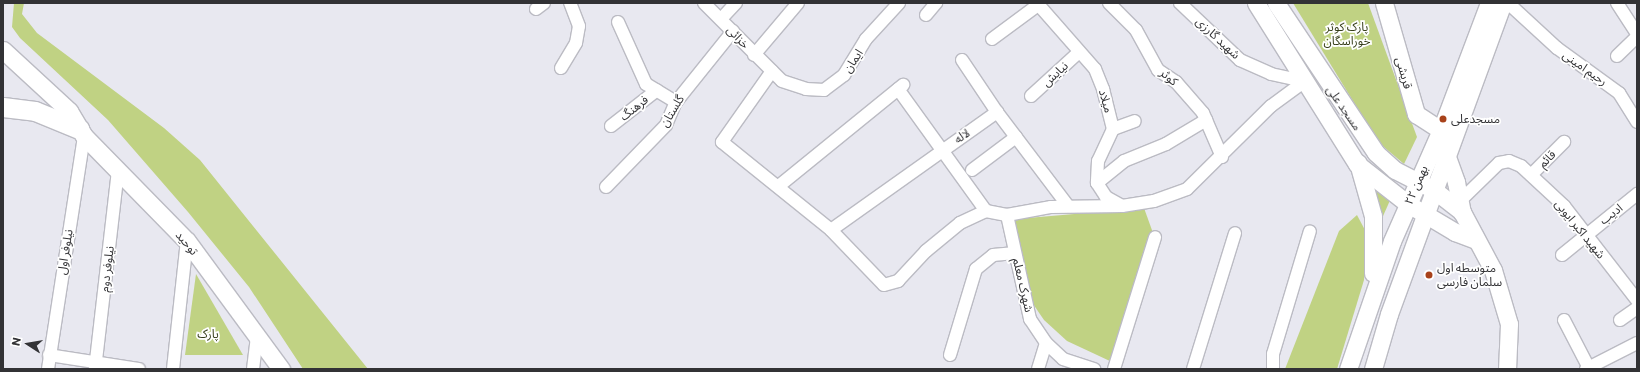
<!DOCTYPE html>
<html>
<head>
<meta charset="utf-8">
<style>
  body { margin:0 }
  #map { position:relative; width:1640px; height:372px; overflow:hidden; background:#e8e8f0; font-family:Commissioner,"Noto Sans Arabic",sans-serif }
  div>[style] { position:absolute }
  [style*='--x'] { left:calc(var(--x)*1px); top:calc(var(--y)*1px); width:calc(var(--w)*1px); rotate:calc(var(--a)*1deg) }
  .green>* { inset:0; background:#c0d283 }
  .roads { filter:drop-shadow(1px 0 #bbbbc3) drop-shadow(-1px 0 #bbbbc3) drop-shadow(0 1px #bbbbc3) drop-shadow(0 -1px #bbbbc3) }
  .street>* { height:12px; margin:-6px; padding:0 6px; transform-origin:6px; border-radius:6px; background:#fff }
  .secondary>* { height:17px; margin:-8.5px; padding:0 8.5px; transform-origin:8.5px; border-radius:8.5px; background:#fff }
  .primary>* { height:19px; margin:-9.5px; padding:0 9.5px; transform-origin:9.5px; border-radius:9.5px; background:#fff }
  .dots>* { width:11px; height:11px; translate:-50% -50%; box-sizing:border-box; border:2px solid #fff; border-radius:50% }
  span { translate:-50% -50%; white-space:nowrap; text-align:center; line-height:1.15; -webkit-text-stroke:3.5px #fff; paint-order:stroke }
  .park-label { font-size:12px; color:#363e1a }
  .street-label { font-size:12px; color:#323235 }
  .poi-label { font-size:12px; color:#323235 }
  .left { translate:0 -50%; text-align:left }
  .frame { position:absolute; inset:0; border:4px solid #323235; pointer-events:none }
  .north { position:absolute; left:8px; top:324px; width:40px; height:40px; -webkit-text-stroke:3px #fff; paint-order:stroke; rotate:282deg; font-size:11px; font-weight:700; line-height:16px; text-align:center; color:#323235 }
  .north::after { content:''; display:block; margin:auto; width:14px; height:18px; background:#323235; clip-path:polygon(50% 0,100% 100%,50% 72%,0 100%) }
</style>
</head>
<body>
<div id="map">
  <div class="green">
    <i style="clip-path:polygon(14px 3px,24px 3px,22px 14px,37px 33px,164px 128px,200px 160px,368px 369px,303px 369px,249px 287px,188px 212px,108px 120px,20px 38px,12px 27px)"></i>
    <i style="clip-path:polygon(1293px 3px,1368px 3px,1417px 137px,1404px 164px,1378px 142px)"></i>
    <i style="clip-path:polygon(1373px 188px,1391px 198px,1380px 223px)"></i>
    <i style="clip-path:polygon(1144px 208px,1153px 233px,1112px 362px,1067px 341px,1044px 320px,1031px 301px,1015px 219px)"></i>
    <i style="clip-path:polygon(1357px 215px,1366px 232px,1364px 280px,1337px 369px,1285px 369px,1339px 231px)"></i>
    <i style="clip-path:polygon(196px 274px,243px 355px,185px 355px)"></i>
  </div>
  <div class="roads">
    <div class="street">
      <i style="--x:704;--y:3;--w:110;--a:45"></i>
      <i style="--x:782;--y:81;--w:25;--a:18"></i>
      <i style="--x:806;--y:89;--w:18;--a:3"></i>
      <i style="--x:824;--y:90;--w:25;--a:-37"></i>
      <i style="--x:844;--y:75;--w:42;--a:-58.6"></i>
      <i style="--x:866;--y:39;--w:49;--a:-47.5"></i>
      <i style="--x:1037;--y:3;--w:88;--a:48.7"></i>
      <i style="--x:1095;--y:69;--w:22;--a:68"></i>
      <i style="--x:1103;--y:89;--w:41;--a:76"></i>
      <i style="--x:1113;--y:129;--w:35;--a:115"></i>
      <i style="--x:1098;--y:161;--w:22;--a:93"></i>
      <i style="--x:1097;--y:183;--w:17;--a:57"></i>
      <i style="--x:1106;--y:197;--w:18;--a:29"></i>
      <i style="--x:1109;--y:3;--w:38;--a:45"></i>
      <i style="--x:1136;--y:30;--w:46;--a:61.2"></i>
      <i style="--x:1158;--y:70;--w:22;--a:34"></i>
      <i style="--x:1176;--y:82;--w:41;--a:48.9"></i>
      <i style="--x:1203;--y:113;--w:48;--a:66.6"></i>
      <i style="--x:1180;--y:3;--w:83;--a:43.5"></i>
      <i style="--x:1240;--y:60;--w:34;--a:24"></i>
      <i style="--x:1271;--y:74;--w:35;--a:12"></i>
      <i style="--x:1508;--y:3;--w:67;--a:42.6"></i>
      <i style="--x:1557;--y:48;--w:77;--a:36"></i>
      <i style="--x:1619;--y:93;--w:34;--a:58"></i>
      <i style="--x:1617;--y:3;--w:37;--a:57"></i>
      <i style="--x:536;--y:9;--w:10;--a:-37"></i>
      <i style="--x:926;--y:15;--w:16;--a:-50"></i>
      <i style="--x:721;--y:19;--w:22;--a:-47"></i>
      <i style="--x:618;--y:22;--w:68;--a:65.7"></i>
      <i style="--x:646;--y:84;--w:35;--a:31"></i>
      <i style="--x:992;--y:39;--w:57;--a:-36.5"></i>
      <i style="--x:754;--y:55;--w:68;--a:-49.8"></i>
      <i style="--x:1617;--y:56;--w:28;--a:-44"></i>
      <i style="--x:962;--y:60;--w:63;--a:56.1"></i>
      <i style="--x:561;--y:68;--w:29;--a:-59"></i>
      <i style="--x:576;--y:43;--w:17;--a:-80"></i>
      <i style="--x:579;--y:26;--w:25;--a:-111"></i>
      <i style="--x:772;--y:71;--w:87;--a:125.2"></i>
      <i style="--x:722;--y:142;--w:140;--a:38.9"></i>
      <i style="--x:831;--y:230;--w:76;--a:46.1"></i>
      <i style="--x:884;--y:285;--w:15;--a:-16"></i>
      <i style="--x:898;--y:281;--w:41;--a:-47"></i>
      <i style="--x:926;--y:251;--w:44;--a:-39.5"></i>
      <i style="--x:960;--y:223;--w:29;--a:-25"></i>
      <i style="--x:986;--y:211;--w:21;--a:11"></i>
      <i style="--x:1007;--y:215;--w:45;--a:-10.3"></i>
      <i style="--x:1051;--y:207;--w:71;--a:-0.8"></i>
      <i style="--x:1122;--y:206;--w:32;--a:-9"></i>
      <i style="--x:1154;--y:201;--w:35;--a:-20"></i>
      <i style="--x:1187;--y:189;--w:118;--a:-44.7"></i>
      <i style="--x:1271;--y:106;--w:42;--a:-36.3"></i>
      <i style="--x:898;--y:89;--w:150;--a:54.2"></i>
      <i style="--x:1031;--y:96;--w:65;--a:-42.5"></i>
      <i style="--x:611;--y:126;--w:58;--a:-38"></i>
      <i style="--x:1113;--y:129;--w:23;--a:-20"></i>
      <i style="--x:972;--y:170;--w:55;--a:-36.9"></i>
      <i style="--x:1531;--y:175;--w:47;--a:-45"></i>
      <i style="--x:1097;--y:183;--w:35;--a:-39"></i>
      <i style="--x:1124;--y:161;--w:45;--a:-22"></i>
      <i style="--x:1166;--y:144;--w:47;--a:-31"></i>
      <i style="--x:780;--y:185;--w:159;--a:-39.1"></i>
      <i style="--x:606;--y:187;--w:86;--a:-45.9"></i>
      <i style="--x:666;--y:125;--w:25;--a:-67"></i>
      <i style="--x:676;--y:102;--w:91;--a:-51.2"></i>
      <i style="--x:1461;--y:200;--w:53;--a:-44.2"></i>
      <i style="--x:1499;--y:163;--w:10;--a:-11"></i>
      <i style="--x:1509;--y:161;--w:13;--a:23"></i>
      <i style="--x:1521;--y:166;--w:59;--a:42.9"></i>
      <i style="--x:1564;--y:206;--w:119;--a:52.2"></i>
      <i style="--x:1007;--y:215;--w:107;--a:77.5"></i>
      <i style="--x:1030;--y:319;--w:29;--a:56"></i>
      <i style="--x:1046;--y:343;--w:23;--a:43"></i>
      <i style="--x:1063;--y:359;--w:33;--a:18"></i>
      <i style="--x:831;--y:230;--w:204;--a:-35.4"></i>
      <i style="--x:997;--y:112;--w:118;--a:52.9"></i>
      <i style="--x:1562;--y:255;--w:97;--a:-39.1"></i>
      <i style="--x:1564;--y:320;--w:54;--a:62.5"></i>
      <i style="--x:1620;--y:320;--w:21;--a:-35"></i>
      <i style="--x:49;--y:355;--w:91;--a:8.8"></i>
      <i style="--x:950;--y:355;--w:90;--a:-73.2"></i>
      <i style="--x:976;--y:269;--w:22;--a:-39"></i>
      <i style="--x:993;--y:255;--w:22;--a:-5"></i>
      <i style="--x:48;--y:369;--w:236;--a:-81.2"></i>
      <i style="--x:95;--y:369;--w:201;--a:-83.4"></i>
      <i style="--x:173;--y:369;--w:129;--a:-83.8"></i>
      <i style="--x:253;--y:369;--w:34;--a:-83"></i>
      <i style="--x:1038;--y:369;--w:27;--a:-73"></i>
      <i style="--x:1114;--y:369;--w:138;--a:-72.7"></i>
      <i style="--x:1193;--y:369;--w:142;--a:-72.8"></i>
      <i style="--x:1273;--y:369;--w:15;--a:-90"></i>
      <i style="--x:1273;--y:354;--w:128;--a:-73.3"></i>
      <i style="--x:1586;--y:369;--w:57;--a:-27"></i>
    </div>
    <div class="secondary">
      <i style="--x:1256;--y:3;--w:190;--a:57.9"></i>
      <i style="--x:1357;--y:164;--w:65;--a:38.1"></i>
      <i style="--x:1408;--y:204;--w:55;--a:30.8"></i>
      <i style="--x:1455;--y:232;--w:22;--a:21"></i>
      <i style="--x:1276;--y:3;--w:180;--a:56.3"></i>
      <i style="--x:1376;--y:153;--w:25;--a:42"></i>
      <i style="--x:1395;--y:170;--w:44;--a:27.1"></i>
      <i style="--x:1434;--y:190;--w:36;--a:38"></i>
      <i style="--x:1462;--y:212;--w:66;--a:61.9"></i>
      <i style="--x:1493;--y:270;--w:56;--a:73.5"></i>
      <i style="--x:1509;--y:324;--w:45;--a:92.5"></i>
      <i style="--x:1384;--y:3;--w:116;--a:73.9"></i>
      <i style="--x:1416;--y:114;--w:30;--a:33"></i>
      <i style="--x:3;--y:50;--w:90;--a:42.7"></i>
      <i style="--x:69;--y:111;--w:29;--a:59"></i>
      <i style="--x:84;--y:136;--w:147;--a:45.6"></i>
      <i style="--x:187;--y:241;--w:159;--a:53.7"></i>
      <i style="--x:1447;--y:157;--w:27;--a:70"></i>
      <i style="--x:1456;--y:182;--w:31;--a:79"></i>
      <i style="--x:1358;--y:163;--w:55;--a:74.2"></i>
      <i style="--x:1373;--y:216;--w:57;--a:90"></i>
      <i style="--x:1348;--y:369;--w:135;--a:-71"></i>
      <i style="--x:1392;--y:241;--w:121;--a:-66.2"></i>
      <i style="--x:1441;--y:130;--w:136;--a:-69.3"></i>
      <i style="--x:1373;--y:369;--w:57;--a:-73.8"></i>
      <i style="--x:1389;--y:314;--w:331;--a:-69.9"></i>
    </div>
    <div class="primary">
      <i style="--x:3;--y:107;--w:32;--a:7"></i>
      <i style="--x:35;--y:111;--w:48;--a:22.2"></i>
    </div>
  </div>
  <div class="dots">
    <i style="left:1443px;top:119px;background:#a8421a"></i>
    <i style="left:1429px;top:275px;background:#a8421a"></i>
  </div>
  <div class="park-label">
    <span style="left:1347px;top:34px">پارک کوثر<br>خوراسگان</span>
    <span style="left:208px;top:334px">پارک</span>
  </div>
  <div class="street-label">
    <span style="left:738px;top:37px;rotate:47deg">خزائی</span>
    <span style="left:1218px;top:38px;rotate:43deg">شهید گارزی</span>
    <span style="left:853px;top:61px;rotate:-57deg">ایمان</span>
    <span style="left:1585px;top:68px;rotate:35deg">رحیم امینی</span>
    <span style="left:1404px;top:73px;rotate:74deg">قریشی</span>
    <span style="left:1055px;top:74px;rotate:-43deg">نیایش</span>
    <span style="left:1169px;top:77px;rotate:40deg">کوثر</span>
    <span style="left:1106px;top:101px;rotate:74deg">میلاد</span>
    <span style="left:634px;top:108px;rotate:-39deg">فرهنگ</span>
    <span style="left:1344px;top:108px;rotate:55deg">مسجد علی</span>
    <span style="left:672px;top:111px;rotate:-59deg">گلستان</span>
    <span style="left:962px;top:136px;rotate:-34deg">لاله</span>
    <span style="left:1547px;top:159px;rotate:-45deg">قائم</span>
    <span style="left:1416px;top:185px;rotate:-66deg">۲۲ بهمن</span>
    <span style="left:1611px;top:214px;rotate:-38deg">ادیب</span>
    <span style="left:1580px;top:229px;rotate:51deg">شهید اکبر ایوبی</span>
    <span style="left:187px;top:243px;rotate:50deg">توحید</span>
    <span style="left:65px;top:252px;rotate:-81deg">نیلوفر اول</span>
    <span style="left:107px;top:269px;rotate:-83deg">نیلوفر دوم</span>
    <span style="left:1023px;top:285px;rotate:77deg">شهرک معلم</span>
  </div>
  <div class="poi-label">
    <span class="left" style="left:1451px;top:119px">مسجدعلی</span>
    <span class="left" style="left:1437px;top:275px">متوسطه اول<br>سلمان فارسی</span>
  </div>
  <div class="frame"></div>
  <div class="north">N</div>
</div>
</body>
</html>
